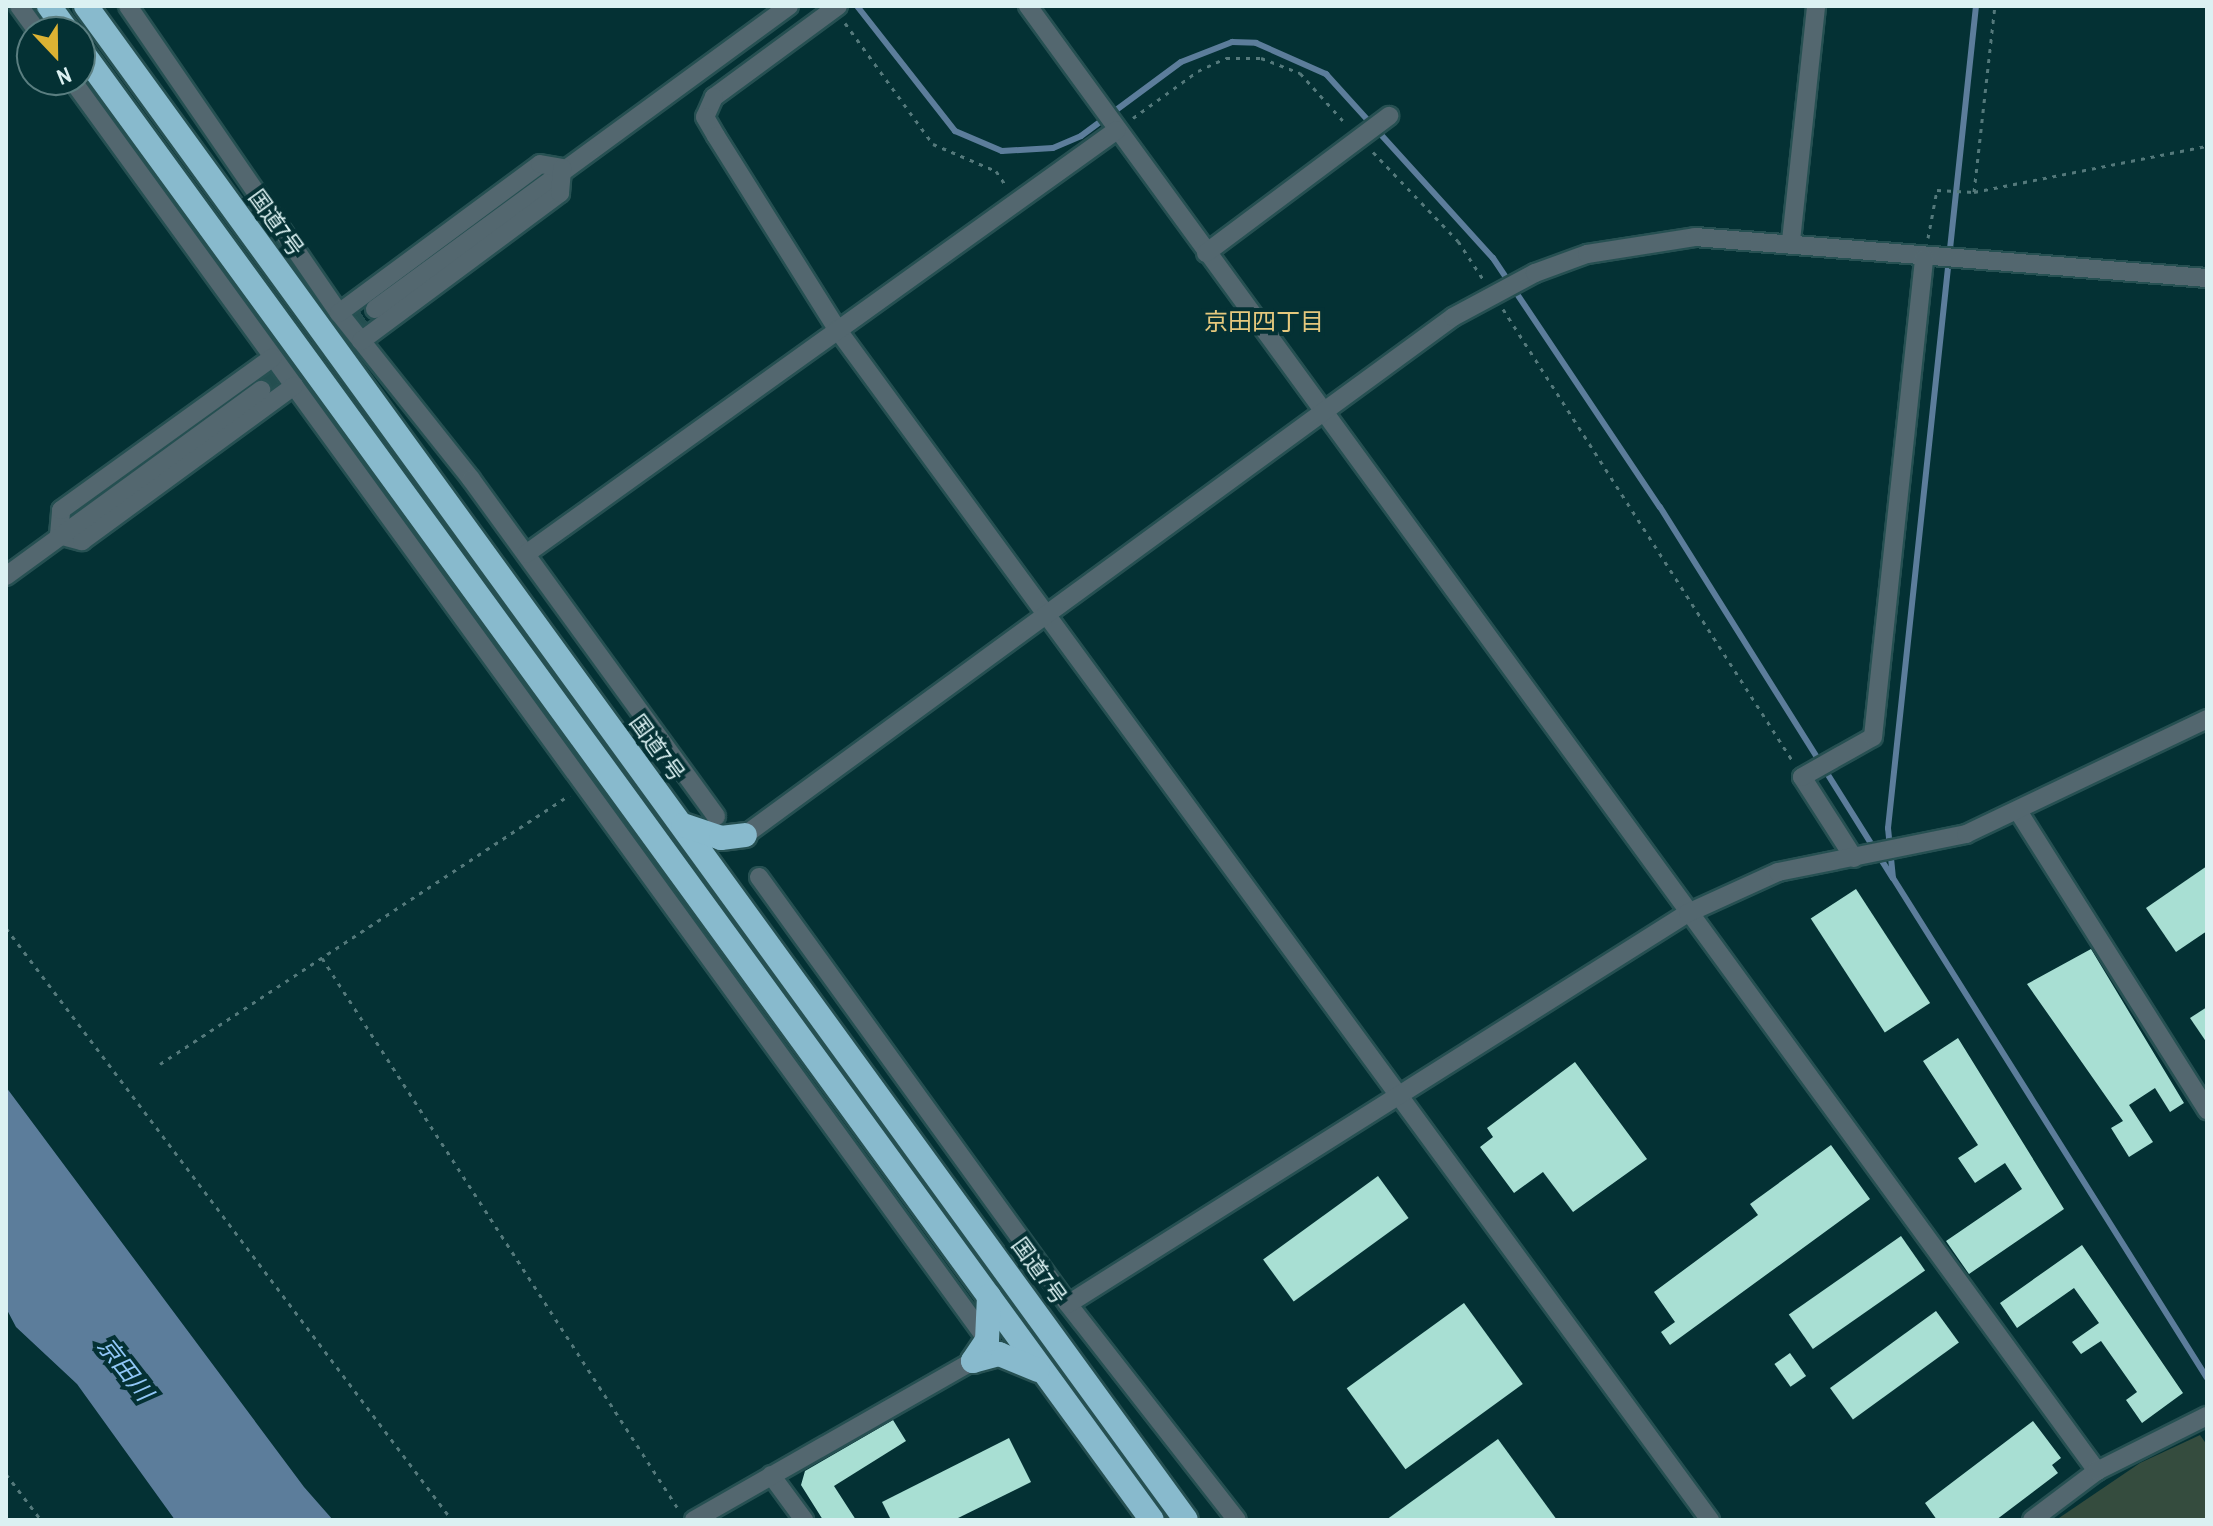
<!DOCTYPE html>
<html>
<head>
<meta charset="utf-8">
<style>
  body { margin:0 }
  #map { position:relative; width:2213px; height:1526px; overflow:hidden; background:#043134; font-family:"Archivo Narrow","Noto Sans JP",sans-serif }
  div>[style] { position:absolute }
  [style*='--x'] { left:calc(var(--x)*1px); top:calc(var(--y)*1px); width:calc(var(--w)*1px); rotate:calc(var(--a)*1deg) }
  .green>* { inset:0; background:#354c3e }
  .water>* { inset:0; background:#5c7d9b }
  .stream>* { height:6px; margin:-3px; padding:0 3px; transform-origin:3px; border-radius:3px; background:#5c7d9b }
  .building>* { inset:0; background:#a8dfd3; transform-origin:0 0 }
  .minor-tunnel>* { height:18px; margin-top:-9px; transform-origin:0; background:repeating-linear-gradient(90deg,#244e50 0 18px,transparent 0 27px) }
  .path>* { height:3px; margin-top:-1.5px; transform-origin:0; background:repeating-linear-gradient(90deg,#54797b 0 4px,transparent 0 10px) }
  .roads { filter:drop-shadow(2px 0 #265052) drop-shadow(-2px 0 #265052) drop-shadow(0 2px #265052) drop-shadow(0 -2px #265052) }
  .minor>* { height:18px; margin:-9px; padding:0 9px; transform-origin:9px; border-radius:9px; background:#53676f }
  .highway>* { height:24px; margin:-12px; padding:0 12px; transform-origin:12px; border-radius:12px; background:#88bacd }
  span { translate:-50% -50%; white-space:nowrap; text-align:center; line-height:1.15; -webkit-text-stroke:8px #043134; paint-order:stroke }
  .street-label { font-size:22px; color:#dbf1f2 }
  .neighbourhood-label { font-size:24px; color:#e5c87d }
  .water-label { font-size:24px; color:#91c7f7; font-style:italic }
  .frame { position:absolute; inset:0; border:8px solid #dbf1f2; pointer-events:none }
  .north { position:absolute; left:16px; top:16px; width:80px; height:80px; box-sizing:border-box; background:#043134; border:2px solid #5a7e80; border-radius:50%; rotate:158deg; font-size:22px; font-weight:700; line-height:32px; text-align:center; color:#dbf1f2 }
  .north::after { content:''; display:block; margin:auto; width:28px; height:36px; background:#dcb233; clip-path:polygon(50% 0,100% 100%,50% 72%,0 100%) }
</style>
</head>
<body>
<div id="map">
  <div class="green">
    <i style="clip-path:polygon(2200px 1435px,2207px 1445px,2207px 1520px,2056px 1520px,2140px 1463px)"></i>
  </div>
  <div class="water">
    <i style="clip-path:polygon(6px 1087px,304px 1487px,333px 1520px,175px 1520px,77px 1384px,16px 1327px,6px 1308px)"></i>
  </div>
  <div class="stream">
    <i style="--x:857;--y:6;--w:159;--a:51.9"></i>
    <i style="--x:955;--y:131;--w:51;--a:23.1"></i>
    <i style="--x:1002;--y:151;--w:51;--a:-3.4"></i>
    <i style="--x:1053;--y:148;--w:30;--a:-23"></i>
    <i style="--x:1081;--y:136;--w:124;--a:-36.5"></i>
    <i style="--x:1181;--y:62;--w:55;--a:-21.4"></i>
    <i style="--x:1232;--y:42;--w:24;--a:2"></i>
    <i style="--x:1256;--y:43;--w:77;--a:23.9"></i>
    <i style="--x:1326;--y:74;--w:248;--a:47.8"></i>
    <i style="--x:1493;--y:258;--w:300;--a:56.2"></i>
    <i style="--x:1660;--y:507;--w:438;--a:57.9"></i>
    <i style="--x:1976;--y:6;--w:827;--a:96.11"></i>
    <i style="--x:1888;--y:828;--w:50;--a:84.3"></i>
    <i style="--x:1893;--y:878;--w:590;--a:57.87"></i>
  </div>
  <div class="building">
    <i style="clip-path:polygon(2207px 866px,2207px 931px,2176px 952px,2146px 908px)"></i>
    <i style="left:1856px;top:889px;width:136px;height:54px;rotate:57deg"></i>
    <i style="clip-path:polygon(2091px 949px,2184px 1103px,2170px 1112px,2155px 1088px,2129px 1105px,2153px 1142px,2129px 1157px,2111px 1128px,2123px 1121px,2027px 984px)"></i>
    <i style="clip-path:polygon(2207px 1007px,2207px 1043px,2190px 1018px)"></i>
    <i style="clip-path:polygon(1958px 1038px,2064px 1209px,1969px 1274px,1946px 1241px,2022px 1189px,2005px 1163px,1975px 1183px,1958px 1158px,1978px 1145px,1923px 1061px)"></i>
    <i style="clip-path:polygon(1575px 1062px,1647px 1159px,1573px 1212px,1543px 1172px,1514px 1193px,1480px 1147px,1493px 1137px,1487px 1128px)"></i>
    <i style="clip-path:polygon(1831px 1145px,1870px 1199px,1670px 1345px,1661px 1332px,1675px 1322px,1654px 1292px,1758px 1215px,1750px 1204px)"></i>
    <i style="left:1378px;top:1176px;width:52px;height:142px;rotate:54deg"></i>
    <i style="left:1901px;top:1236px;width:42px;height:137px;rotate:55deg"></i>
    <i style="clip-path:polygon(2082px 1245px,2183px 1393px,2142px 1423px,2126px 1400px,2137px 1392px,2101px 1341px,2081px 1354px,2072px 1342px,2099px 1323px,2074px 1288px,2017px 1328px,2000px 1303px)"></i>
    <i style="left:1464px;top:1303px;width:100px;height:145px;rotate:54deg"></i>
    <i style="left:1936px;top:1311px;width:39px;height:131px;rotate:54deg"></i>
    <i style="left:1790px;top:1353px;width:28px;height:19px;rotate:55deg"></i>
    <i style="clip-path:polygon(893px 1420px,906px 1441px,834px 1486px,856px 1520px,823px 1520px,801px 1485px,805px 1471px)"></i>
    <i style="clip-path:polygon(2033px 1421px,2061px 1458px,2052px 1465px,2058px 1473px,1996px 1520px,1937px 1520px,1925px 1503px)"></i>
    <i style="clip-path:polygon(1009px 1438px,1031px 1482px,954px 1520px,891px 1520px,882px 1502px)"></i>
    <i style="clip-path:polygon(1498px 1439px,1557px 1520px,1386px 1520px)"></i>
  </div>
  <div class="minor-tunnel">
    <i style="--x:261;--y:390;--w:140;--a:-35.4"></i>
  </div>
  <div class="path">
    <i style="--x:845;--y:23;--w:150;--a:54"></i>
    <i style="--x:933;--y:144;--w:69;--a:23.2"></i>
    <i style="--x:996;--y:171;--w:18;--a:56"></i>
    <i style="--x:1133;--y:118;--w:80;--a:-35.9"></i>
    <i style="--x:1198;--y:71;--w:31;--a:-25"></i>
    <i style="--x:1226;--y:58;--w:35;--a:0"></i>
    <i style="--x:1261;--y:58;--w:42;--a:21"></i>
    <i style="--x:1300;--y:73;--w:69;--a:48"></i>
    <i style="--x:1373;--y:152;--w:123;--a:46.3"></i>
    <i style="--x:1458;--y:241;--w:45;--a:56.7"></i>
    <i style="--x:1974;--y:192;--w:187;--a:-83.6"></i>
    <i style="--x:1928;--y:238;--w:49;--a:-79.4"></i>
    <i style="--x:1937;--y:190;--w:37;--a:3"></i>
    <i style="--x:1974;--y:192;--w:237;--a:-11.2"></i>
    <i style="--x:1503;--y:309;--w:536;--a:57.35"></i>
    <i style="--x:6;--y:928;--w:741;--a:53.01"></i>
    <i style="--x:322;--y:958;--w:657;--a:57.11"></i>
    <i style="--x:160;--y:1064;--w:490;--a:-33.3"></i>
    <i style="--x:6;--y:1474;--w:58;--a:52.7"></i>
  </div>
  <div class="roads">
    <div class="minor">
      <i style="--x:19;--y:6;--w:32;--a:54"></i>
      <i style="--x:128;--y:6;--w:373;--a:55.5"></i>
      <i style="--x:339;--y:313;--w:212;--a:51.5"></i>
      <i style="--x:471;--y:479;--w:417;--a:54"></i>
      <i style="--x:838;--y:6;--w:154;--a:143.7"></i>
      <i style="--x:714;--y:97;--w:22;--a:114"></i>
      <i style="--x:705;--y:117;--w:22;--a:60"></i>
      <i style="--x:716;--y:136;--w:228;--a:57.9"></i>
      <i style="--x:837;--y:329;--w:1477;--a:53.76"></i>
      <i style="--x:1028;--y:6;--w:1814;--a:53.88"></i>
      <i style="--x:72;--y:80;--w:1557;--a:54.01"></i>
      <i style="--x:1791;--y:241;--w:236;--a:-83.9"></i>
      <i style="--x:1206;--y:253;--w:229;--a:-36.8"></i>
      <i style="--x:375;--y:309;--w:513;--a:-36.2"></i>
      <i style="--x:339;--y:313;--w:250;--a:-36.5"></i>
      <i style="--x:540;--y:164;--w:22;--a:10"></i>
      <i style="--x:361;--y:341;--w:248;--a:-36.6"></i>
      <i style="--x:560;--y:193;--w:25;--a:-85"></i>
      <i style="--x:59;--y:535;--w:24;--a:15"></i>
      <i style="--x:82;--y:541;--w:263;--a:-36.2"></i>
      <i style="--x:59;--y:535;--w:25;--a:-85"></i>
      <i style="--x:61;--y:510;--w:261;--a:-35.8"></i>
      <i style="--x:526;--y:554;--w:727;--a:-35.66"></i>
      <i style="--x:6;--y:576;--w:316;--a:-36.1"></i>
      <i style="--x:2018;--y:811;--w:354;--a:57.7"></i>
      <i style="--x:745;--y:835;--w:877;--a:-36.19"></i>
      <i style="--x:1453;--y:317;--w:93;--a:-28.2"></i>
      <i style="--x:1535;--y:273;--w:55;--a:-20.1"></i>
      <i style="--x:1587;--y:254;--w:109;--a:-8.9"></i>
      <i style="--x:1695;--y:237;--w:514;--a:4.58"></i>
      <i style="--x:1854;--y:858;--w:96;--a:-122.7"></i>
      <i style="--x:1802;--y:777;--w:81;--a:-29.4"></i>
      <i style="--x:1873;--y:737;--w:481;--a:-83.9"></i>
      <i style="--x:759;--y:877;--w:527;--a:54.11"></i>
      <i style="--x:1068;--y:1304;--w:274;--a:52"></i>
      <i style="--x:1068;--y:1304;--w:733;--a:-32.24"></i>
      <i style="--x:1688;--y:913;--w:99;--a:-24.5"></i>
      <i style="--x:1778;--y:872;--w:192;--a:-11.4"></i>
      <i style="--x:1966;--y:834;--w:267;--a:-25.5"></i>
      <i style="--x:771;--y:1475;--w:56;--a:53.7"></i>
      <i style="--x:694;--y:1520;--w:321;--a:-29.7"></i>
      <i style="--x:2032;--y:1520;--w:81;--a:-37"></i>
      <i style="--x:2097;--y:1471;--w:123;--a:-26.6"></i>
    </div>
    <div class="highway">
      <i style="--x:49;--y:6;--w:32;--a:54"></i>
      <i style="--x:86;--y:6;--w:1871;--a:54"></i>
      <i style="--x:80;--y:49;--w:1820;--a:53.92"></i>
      <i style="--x:683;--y:825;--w:40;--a:18.9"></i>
      <i style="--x:721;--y:838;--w:24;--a:-7"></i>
      <i style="--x:973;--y:1361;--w:27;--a:-15"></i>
      <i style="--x:999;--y:1354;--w:42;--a:22.3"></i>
      <i style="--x:973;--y:1361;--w:25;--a:-56"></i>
      <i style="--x:987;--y:1340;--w:44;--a:-87.4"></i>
    </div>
  </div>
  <div class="street-label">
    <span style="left:276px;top:223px;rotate:54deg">国道7号</span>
    <span style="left:657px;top:748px;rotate:54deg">国道7号</span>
    <span style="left:1039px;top:1271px;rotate:54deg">国道7号</span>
  </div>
  <div class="neighbourhood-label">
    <span style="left:1264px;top:322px">京田四丁目</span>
  </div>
  <div class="water-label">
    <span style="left:125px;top:1369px;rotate:52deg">京田川</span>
  </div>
  <div class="frame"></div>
  <div class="north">N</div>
</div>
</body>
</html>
